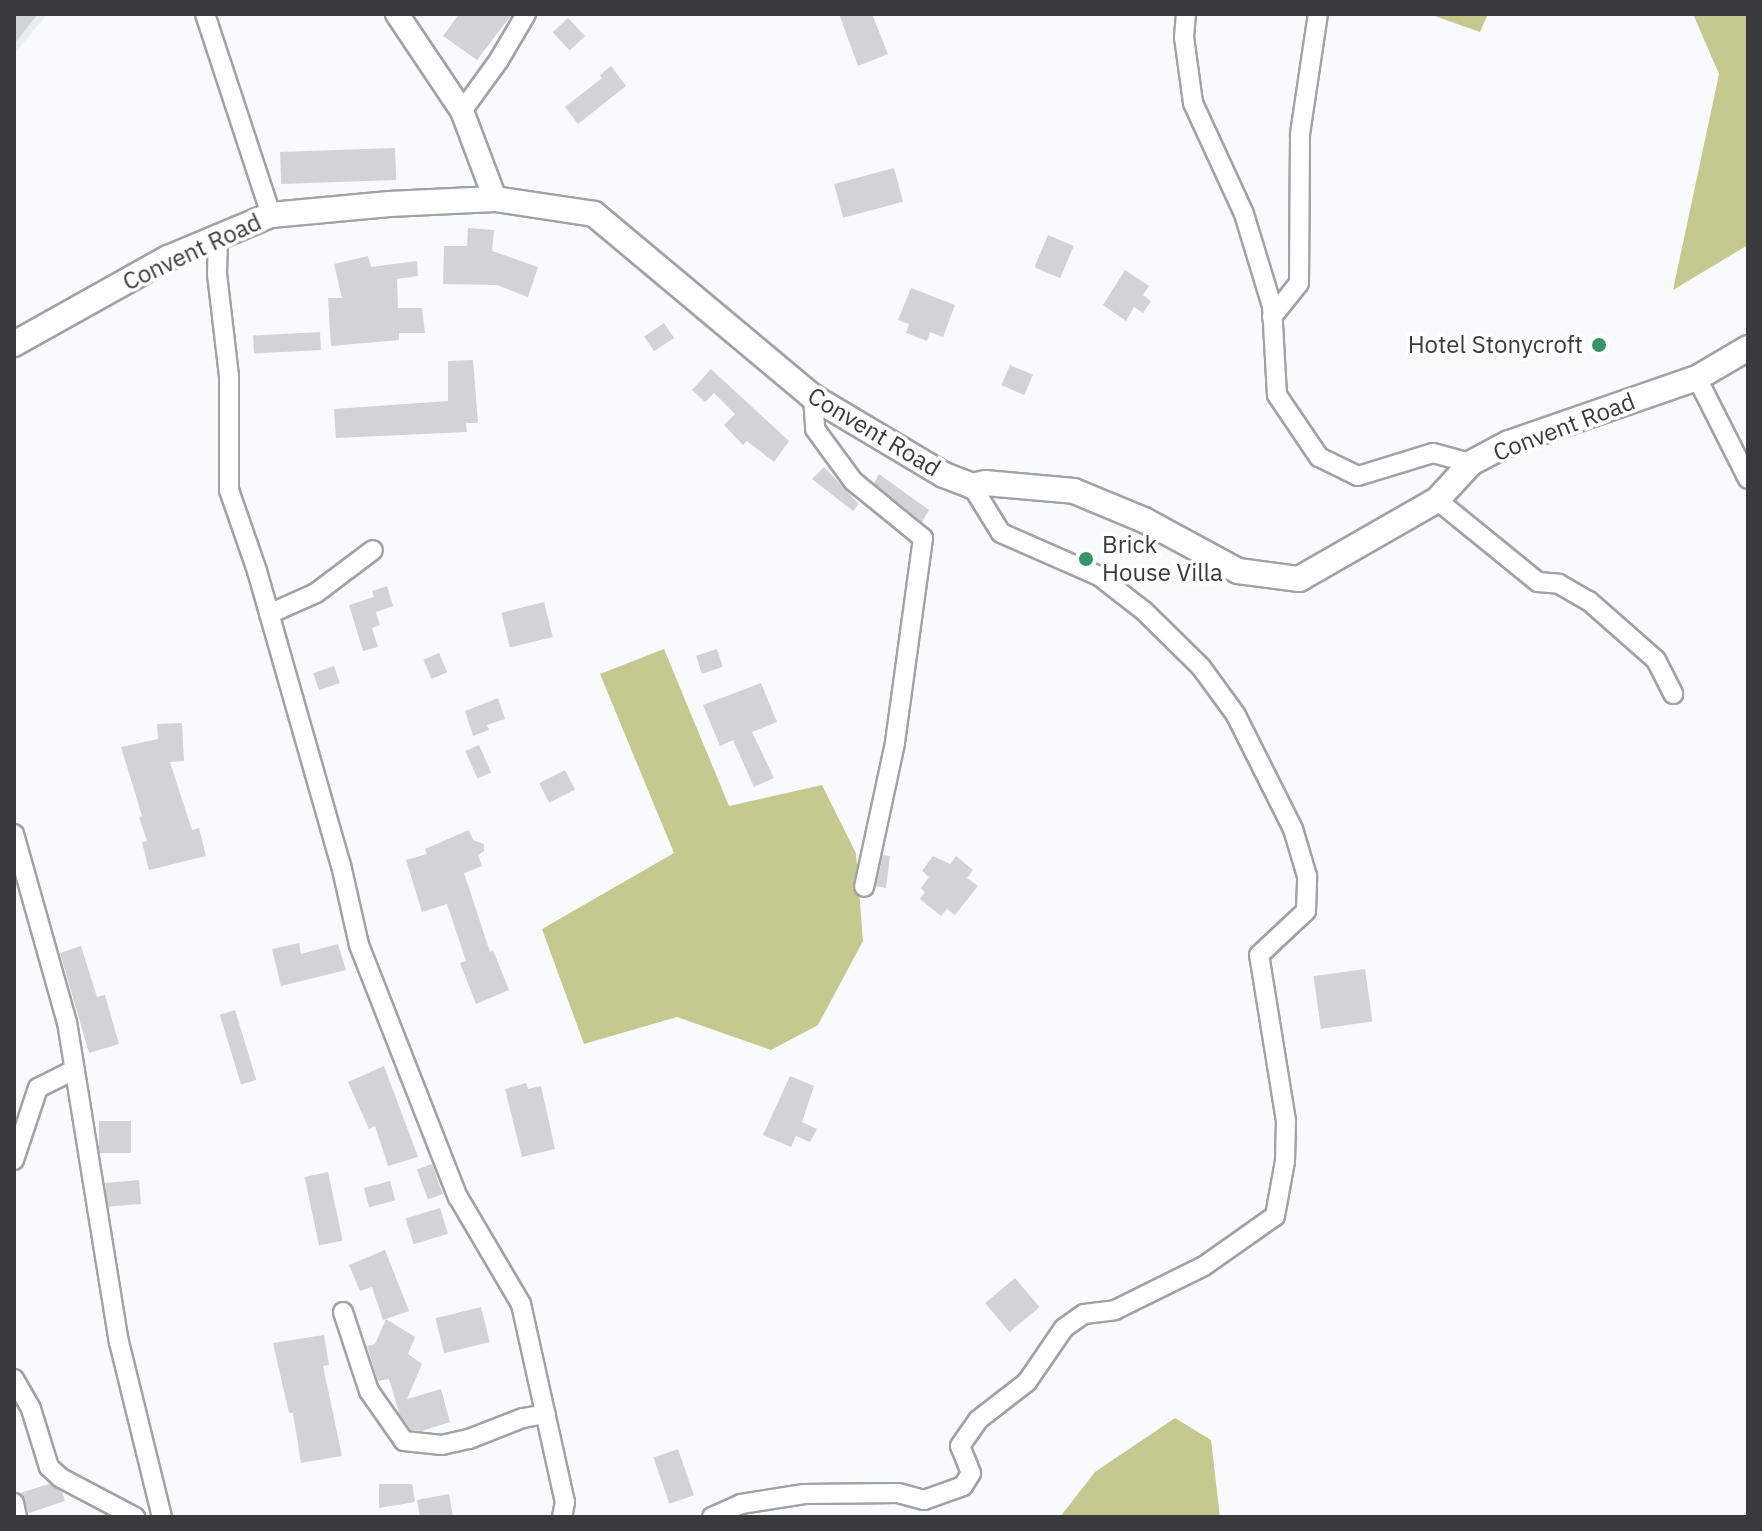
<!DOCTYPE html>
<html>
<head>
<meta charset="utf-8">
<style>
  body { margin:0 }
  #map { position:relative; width:1762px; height:1531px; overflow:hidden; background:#f8fafc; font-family:"IBM Plex Sans",sans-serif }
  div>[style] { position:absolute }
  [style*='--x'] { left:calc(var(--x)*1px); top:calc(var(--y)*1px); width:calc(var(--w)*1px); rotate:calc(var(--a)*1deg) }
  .built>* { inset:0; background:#e6edf6 }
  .forest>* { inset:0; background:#c5c990 }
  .building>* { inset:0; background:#d1d3d6; transform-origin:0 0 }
  .roads { filter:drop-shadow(2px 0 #a0a3a5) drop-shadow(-2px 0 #a0a3a5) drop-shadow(0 2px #a0a3a5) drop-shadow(0 -2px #a0a3a5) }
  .minor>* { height:18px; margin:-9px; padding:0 9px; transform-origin:9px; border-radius:9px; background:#fff }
  .tertiary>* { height:22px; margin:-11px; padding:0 11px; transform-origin:11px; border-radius:11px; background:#fff }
  .secondary>* { height:24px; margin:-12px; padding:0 12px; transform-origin:12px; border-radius:12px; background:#fff }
  .dots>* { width:22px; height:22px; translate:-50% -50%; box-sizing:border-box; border:4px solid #fff; border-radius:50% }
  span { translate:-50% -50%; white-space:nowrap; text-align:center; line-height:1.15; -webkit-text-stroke:7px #fff; paint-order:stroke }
  .street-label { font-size:24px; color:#393a3b }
  .poi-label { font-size:24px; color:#393a3b }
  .right { translate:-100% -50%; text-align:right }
  .left { translate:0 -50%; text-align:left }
  .frame { position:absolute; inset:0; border:16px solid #393a3b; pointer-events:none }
</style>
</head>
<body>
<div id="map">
  <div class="built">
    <i style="clip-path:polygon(14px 14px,47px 14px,14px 54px)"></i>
  </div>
  <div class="forest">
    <i style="clip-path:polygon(1429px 14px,1488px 14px,1480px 32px)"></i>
    <i style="clip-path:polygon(1693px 14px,1748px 14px,1748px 245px,1673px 290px,1719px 74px)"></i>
    <i style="clip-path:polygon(664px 649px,729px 806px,822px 785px,856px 853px,863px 941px,818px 1025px,771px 1050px,677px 1017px,584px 1044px,542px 929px,674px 853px,600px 674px)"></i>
    <i style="clip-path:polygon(1175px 1418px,1211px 1440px,1220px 1517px,1060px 1517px,1095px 1472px)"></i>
  </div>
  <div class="building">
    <i style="clip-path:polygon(14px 14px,38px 14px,14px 44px)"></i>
    <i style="clip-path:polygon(459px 14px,512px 14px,477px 60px,443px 36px)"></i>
    <i style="clip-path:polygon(839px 14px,872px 14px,888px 54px,858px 66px)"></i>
    <i style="left:568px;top:18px;width:25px;height:21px;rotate:47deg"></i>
    <i style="clip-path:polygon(611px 66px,626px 86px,578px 124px,565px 107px,602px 78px,600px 75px)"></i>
    <i style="left:395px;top:148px;width:32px;height:115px;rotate:88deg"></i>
    <i style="left:894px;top:168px;width:35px;height:62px;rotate:75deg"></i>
    <i style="clip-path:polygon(468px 228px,494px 230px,492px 251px,538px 267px,528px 297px,497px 285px,443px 284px,444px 246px,467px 246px)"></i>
    <i style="left:1048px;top:235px;width:28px;height:35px;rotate:23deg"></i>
    <i style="clip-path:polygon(368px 256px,371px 267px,417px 261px,418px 276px,397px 279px,398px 308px,422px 308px,425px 333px,399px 333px,399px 340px,331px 346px,328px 298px,342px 298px,334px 264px)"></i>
    <i style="clip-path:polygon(1125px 270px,1149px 286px,1143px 295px,1151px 301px,1143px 313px,1134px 307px,1126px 321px,1103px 305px)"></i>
    <i style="clip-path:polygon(911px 288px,955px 305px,943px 337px,930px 332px,927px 341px,906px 333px,909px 324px,898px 320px)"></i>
    <i style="left:664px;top:323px;width:18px;height:24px;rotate:56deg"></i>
    <i style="left:320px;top:332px;width:18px;height:67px;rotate:87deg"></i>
    <i style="clip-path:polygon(473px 360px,478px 423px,466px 423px,467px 432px,336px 438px,334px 409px,448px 401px,448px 361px)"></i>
    <i style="left:1010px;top:365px;width:25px;height:22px;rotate:23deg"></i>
    <i style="clip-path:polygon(711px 369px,789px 441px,774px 462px,747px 441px,743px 445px,724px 425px,735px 414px,714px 393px,705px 402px,692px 390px)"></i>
    <i style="clip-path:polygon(824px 467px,859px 504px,853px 511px,812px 479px)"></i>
    <i style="clip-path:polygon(879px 474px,929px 510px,922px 522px,874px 483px)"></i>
    <i style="clip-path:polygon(387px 586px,393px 606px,376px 612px,380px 625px,372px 628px,378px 647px,363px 651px,349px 605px,374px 597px,372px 591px)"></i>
    <i style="left:544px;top:602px;width:36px;height:44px;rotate:76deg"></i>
    <i style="left:717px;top:649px;width:19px;height:22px;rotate:72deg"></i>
    <i style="left:439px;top:653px;width:21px;height:17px;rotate:67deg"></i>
    <i style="left:334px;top:666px;width:18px;height:22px;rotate:71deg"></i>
    <i style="clip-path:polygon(761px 683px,777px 722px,752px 732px,774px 778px,754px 787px,733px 740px,720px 746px,703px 705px)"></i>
    <i style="clip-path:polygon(498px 698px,505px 719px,487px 725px,489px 730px,473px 736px,465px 711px)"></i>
    <i style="clip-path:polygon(182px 723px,184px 761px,170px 762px,192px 830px,199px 828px,206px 856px,149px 870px,142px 842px,147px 841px,139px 817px,142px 816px,121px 747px,158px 739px,157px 724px)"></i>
    <i style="left:479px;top:745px;width:30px;height:15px;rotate:66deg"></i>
    <i style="left:565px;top:770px;width:22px;height:29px;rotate:63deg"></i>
    <i style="clip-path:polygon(469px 830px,473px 840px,484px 844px,484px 851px,478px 855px,482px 866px,464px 873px,490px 952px,493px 950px,509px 990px,476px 1004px,460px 963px,466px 961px,447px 904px,422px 912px,406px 860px,427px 854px,425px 849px)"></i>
    <i style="clip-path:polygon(883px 855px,890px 856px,886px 888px,876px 886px)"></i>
    <i style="clip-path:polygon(933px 856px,950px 864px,956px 856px,973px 870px,967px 878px,978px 886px,955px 915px,947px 909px,941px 916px,920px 899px,925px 892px,921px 888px,929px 877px,922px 871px)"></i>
    <i style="clip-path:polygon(299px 943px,301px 954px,338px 944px,346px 970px,281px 986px,272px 949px)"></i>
    <i style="clip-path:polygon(81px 946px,97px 997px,105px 995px,119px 1044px,89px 1053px,60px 953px)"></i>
    <i style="left:1365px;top:969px;width:53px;height:52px;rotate:82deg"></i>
    <i style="left:235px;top:1010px;width:73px;height:16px;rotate:73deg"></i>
    <i style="clip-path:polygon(384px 1066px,418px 1157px,388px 1166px,375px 1126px,369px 1129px,348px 1082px)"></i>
    <i style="clip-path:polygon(790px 1076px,814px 1086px,802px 1122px,817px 1129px,810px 1142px,796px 1136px,791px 1147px,763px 1135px)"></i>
    <i style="clip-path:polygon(526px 1083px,528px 1089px,541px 1086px,555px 1149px,522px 1157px,505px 1089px)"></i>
    <i style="left:99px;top:1121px;width:32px;height:32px"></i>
    <i style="left:432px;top:1164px;width:32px;height:16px;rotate:70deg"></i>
    <i style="left:328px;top:1172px;width:70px;height:24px;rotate:78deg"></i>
    <i style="left:139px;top:1180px;width:24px;height:34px;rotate:85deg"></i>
    <i style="left:390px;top:1181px;width:20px;height:27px;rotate:75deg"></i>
    <i style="left:440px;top:1208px;width:27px;height:36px;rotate:73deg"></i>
    <i style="clip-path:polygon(385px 1250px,409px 1311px,383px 1320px,372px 1287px,360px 1291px,349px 1265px)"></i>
    <i style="left:1015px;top:1278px;width:38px;height:39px;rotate:50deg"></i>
    <i style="left:481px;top:1307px;width:36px;height:47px;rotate:76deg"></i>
    <i style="clip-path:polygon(386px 1319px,415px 1337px,408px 1354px,422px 1364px,407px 1399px,441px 1389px,450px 1422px,422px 1431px,411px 1430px,399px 1413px,389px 1379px,378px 1381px,367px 1346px,375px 1344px)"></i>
    <i style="clip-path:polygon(324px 1335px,329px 1365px,323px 1366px,342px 1456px,301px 1463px,293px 1413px,289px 1413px,273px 1343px)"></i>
    <i style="left:678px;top:1449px;width:49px;height:26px;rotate:71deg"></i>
    <i style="clip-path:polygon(49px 1484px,62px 1492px,65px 1501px,29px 1513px,20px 1493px)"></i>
    <i style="clip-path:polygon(379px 1484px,412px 1484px,415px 1502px,379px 1508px)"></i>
    <i style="clip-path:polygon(449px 1494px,453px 1517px,420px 1517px,417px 1500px)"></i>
  </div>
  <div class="roads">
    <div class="minor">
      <i style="--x:205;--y:14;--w:212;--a:71.8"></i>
      <i style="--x:1186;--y:14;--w:23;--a:95"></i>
      <i style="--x:1184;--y:37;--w:67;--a:82.2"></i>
      <i style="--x:1193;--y:103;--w:122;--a:65.3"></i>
      <i style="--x:1244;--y:214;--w:96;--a:73.1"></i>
      <i style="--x:1272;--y:306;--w:89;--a:86.8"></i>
      <i style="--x:1277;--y:395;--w:75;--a:55.9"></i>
      <i style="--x:1319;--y:457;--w:43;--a:26"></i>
      <i style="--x:1358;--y:476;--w:78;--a:-17"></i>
      <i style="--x:1433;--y:453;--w:39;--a:15"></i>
      <i style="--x:462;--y:111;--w:63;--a:-54"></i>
      <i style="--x:499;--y:60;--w:53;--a:-59.6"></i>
      <i style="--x:218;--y:234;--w:40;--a:91.4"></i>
      <i style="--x:217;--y:274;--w:103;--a:83.3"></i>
      <i style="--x:229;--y:376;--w:114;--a:90"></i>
      <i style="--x:229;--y:490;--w:86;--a:70.9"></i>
      <i style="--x:257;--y:571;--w:306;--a:74.1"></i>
      <i style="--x:341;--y:865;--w:82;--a:77.3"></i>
      <i style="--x:359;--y:945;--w:271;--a:68.6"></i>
      <i style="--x:458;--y:1197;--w:124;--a:59.5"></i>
      <i style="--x:521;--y:1304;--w:203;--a:77.5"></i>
      <i style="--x:565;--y:1502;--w:15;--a:101"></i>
      <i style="--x:1272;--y:317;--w:43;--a:-51.5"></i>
      <i style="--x:1299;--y:283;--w:149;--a:-89.6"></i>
      <i style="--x:1300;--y:134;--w:121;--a:-81.5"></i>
      <i style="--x:1697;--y:378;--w:113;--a:63.2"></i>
      <i style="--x:813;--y:397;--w:32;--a:86"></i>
      <i style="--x:815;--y:429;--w:64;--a:53.8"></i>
      <i style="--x:853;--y:481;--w:90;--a:39.2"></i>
      <i style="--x:923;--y:538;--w:207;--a:97.8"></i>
      <i style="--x:895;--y:743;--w:147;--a:102.1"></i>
      <i style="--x:1437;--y:500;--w:130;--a:39.1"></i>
      <i style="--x:1538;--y:582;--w:21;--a:5"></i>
      <i style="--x:1559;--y:584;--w:34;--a:30"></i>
      <i style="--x:1589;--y:601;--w:89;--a:41.4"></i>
      <i style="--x:1656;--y:660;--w:38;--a:63"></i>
      <i style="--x:269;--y:614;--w:51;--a:-24.1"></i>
      <i style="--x:316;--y:593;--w:71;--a:-37"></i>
      <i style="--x:14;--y:834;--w:195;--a:74.3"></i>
      <i style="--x:67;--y:1022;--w:324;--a:80.8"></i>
      <i style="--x:119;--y:1342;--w:180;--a:76.2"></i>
      <i style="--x:14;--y:1160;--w:76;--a:-71.6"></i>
      <i style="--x:38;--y:1088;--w:40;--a:-26.6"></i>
      <i style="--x:343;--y:1312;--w:83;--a:71.8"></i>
      <i style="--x:369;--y:1391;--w:61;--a:55"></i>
      <i style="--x:404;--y:1441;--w:38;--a:6"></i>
      <i style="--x:442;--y:1445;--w:28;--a:-13"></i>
      <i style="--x:469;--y:1439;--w:58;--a:-21.3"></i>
      <i style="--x:523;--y:1418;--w:23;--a:-10"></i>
      <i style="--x:14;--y:1379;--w:34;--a:60"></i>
      <i style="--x:31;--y:1409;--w:61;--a:72.8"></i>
      <i style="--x:49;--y:1467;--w:16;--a:43"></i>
      <i style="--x:61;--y:1478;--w:84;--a:27.8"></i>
      <i style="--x:14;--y:1503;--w:14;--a:78"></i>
      <i style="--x:712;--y:1517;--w:32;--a:-24"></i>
      <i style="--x:741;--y:1504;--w:64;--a:-9"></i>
      <i style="--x:804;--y:1494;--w:94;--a:-0.6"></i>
      <i style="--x:898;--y:1493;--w:27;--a:15"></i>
      <i style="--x:924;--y:1500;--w:41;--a:-19.7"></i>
      <i style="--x:963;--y:1486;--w:15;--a:-58"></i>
      <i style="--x:971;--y:1473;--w:29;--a:-112"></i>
      <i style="--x:960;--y:1446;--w:32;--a:-55"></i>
      <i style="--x:978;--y:1420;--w:62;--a:-37.8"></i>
      <i style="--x:1027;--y:1382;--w:65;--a:-55.6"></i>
      <i style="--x:1064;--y:1328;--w:24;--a:-35"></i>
      <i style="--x:1084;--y:1314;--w:31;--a:-7"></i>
      <i style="--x:1115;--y:1310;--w:99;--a:-26.3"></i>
      <i style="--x:1204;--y:1266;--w:87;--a:-35.2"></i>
      <i style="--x:1275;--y:1216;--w:56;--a:-79.7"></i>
      <i style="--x:1285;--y:1161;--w:40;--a:-88.6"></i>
      <i style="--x:1286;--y:1121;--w:168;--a:-99.2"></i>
      <i style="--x:1259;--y:955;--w:64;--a:-43.1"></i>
      <i style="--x:1306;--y:911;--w:35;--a:-88"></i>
      <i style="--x:1307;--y:876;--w:49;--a:-106.6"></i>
      <i style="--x:1293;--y:829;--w:127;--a:-116.6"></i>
      <i style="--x:1236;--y:715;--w:59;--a:-126.1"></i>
      <i style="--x:1201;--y:667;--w:80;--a:-135.5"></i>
      <i style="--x:1144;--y:611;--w:57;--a:-142.1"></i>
      <i style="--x:1099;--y:576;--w:107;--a:-156.3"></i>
      <i style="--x:1001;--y:533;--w:55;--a:-121.7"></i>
    </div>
    <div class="tertiary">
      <i style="--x:397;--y:14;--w:117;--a:56.2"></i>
      <i style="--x:462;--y:111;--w:94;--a:69.4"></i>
    </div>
    <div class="secondary">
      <i style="--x:14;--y:344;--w:176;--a:-29.2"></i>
      <i style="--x:168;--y:258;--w:112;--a:-22.7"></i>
      <i style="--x:271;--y:215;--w:119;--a:-5.3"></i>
      <i style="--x:389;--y:204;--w:106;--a:-2.7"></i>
      <i style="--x:495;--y:199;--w:100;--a:8.6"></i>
      <i style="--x:594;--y:214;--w:285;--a:39.9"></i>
      <i style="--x:813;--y:397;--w:152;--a:30.8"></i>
      <i style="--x:944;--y:475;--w:30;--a:21"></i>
      <i style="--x:972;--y:486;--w:13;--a:-13"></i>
      <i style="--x:985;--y:483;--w:89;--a:5.1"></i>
      <i style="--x:1074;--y:491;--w:76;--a:22.5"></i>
      <i style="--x:1144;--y:520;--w:107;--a:28.5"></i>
      <i style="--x:1238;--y:571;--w:62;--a:7.5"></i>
      <i style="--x:1299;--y:579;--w:159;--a:-29.8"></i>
      <i style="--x:1437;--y:500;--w:50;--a:-47.4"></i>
      <i style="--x:1471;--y:463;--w:43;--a:-27.8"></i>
      <i style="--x:1509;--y:443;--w:199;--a:-19.1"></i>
      <i style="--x:1697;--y:378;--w:59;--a:-30.5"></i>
    </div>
  </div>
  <div class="dots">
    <i style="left:1599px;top:345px;background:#37936a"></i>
    <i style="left:1086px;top:559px;background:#37936a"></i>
  </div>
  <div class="street-label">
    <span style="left:192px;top:252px;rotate:-25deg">Convent Road</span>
    <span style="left:1564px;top:427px;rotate:-21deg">Convent Road</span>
    <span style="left:874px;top:432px;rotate:31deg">Convent Road</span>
  </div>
  <div class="poi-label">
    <span class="right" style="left:1583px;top:345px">Hotel Stonycroft</span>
    <span class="left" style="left:1102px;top:559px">Brick<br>House Villa</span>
  </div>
  <div class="frame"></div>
</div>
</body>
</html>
